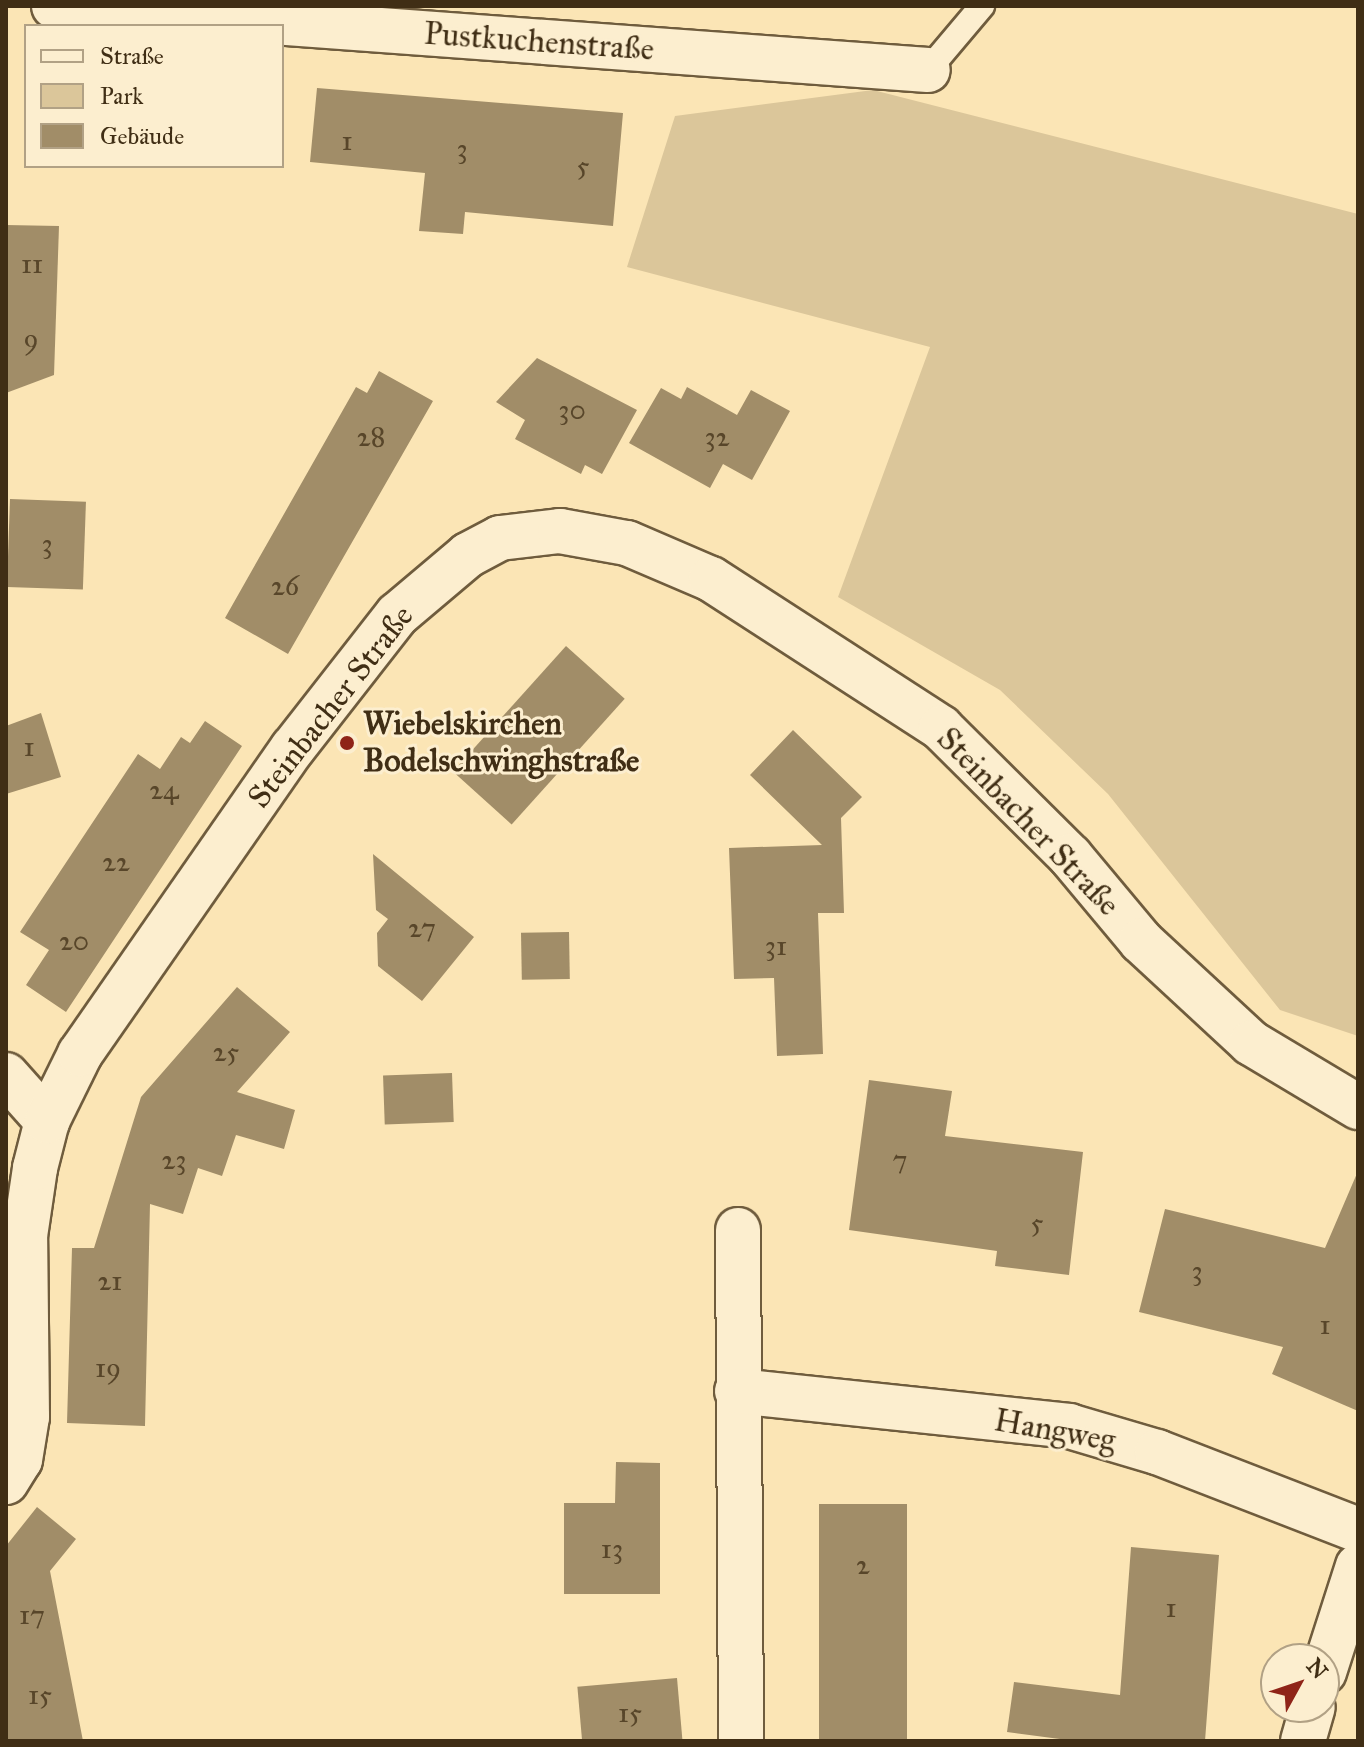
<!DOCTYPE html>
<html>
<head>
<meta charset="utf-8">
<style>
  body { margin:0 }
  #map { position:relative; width:1364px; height:1747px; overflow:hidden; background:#fbe5b5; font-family:"IM FELL Great Primer",serif }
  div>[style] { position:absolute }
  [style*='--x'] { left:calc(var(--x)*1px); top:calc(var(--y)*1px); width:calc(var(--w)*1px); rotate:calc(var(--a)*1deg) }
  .green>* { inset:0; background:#dbc69a }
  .building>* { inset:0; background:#a18d68; transform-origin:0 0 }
  .roads { filter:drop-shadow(2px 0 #6f5c3d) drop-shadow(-2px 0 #6f5c3d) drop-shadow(0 2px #6f5c3d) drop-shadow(0 -2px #6f5c3d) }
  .service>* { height:24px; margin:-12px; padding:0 12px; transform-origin:12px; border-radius:12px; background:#fceecf }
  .minor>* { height:44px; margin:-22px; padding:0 22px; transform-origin:22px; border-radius:22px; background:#fceecf }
  .dots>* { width:22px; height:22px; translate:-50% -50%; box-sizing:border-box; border:4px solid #fceecf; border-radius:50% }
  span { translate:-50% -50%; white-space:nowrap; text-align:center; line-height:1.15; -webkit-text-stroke:6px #fceecf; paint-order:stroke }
  .number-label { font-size:28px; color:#58462a }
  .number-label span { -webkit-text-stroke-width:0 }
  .street-label { font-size:32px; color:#402e15 }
  .poi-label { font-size:32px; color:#402e15; font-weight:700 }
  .left { translate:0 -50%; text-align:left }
  .frame { position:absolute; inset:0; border:8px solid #402e15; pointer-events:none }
  .legend { position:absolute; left:24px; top:24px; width:260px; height:144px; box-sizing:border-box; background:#fceecf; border:2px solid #b1a185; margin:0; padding:10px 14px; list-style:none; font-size:24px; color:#402e15 }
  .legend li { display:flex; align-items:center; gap:16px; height:40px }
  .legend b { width:40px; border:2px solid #b1a185 }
  .north { position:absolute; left:1260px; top:1643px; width:80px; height:80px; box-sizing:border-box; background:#fceecf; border:2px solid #b1a185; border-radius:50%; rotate:50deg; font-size:22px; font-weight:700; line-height:32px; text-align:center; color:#402e15 }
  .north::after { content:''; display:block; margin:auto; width:28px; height:36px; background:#8f2418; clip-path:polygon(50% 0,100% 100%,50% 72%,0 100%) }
</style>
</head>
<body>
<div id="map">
  <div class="green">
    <i style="clip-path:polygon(873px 90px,1358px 214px,1358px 1036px,1280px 1010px,1108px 794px,1000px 690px,838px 597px,930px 347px,627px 267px,675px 116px)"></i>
  </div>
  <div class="building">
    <i style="clip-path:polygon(317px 88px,623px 113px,613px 226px,465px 212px,463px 234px,419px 231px,425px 173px,310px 162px)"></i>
    <i style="clip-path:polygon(6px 225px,59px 226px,54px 375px,6px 393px)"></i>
    <i style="clip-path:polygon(537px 358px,637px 410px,602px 474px,585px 465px,581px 474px,515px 439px,525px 420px,496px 402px)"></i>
    <i style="clip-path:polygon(379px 371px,433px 401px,288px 654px,225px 618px,356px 387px,367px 393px)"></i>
    <i style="clip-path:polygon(687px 387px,737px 415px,751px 390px,790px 411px,752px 480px,723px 464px,710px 488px,629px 443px,661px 388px,681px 399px)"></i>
    <i style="left:10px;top:499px;width:76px;height:88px;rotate:2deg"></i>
    <i style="left:566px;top:646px;width:79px;height:169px;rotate:42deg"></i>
    <i style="clip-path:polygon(41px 713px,61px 777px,6px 794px,6px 726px)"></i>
    <i style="clip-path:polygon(205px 721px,242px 746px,66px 1012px,26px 985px,49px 950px,20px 932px,138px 754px,160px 769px,181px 737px,190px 743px)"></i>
    <i style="clip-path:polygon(793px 730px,862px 797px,841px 818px,844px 913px,818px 913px,823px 1054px,777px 1056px,774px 978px,734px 979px,729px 848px,822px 845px,750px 775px)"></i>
    <i style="clip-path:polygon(373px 854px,474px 937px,422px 1001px,378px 966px,377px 933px,388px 919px,376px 910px)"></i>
    <i style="left:569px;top:932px;width:47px;height:48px;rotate:89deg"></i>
    <i style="clip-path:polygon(237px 987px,290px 1032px,237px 1092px,295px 1110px,284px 1149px,236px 1135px,222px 1176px,198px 1168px,183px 1214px,150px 1204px,145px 1426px,67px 1423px,72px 1248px,94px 1248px,141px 1097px)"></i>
    <i style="left:452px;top:1073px;width:49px;height:69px;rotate:88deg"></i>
    <i style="clip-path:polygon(869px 1080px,952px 1091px,945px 1136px,1083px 1152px,1069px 1275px,995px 1266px,997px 1251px,849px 1230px)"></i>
    <i style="clip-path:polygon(1358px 1171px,1358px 1411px,1272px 1374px,1283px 1347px,1139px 1312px,1165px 1209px,1325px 1248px)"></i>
    <i style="clip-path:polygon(616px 1462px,660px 1463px,660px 1594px,564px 1594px,564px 1503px,615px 1503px)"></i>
    <i style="left:819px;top:1504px;width:88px;height:237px"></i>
    <i style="clip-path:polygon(37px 1507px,76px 1539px,50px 1571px,83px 1741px,6px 1741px,6px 1546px)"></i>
    <i style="clip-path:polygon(1131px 1547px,1219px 1555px,1205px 1741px,1075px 1741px,1007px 1732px,1014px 1682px,1120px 1695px)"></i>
    <i style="left:677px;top:1678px;width:63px;height:100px;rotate:85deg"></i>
  </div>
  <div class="roads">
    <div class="service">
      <i style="--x:928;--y:70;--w:84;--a:-49.8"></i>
    </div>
    <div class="minor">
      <i style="--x:54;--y:6;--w:876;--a:4.19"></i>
      <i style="--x:6;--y:1075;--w:62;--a:48.3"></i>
      <i style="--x:738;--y:1230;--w:511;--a:89.66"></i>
      <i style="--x:737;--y:1391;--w:334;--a:6"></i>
      <i style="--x:1069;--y:1426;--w:92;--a:16.5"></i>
      <i style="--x:1157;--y:1452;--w:216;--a:21.2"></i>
      <i style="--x:6;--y:1482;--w:26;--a:-58"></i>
      <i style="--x:20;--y:1460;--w:44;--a:-80.8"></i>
      <i style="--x:27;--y:1417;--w:181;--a:-90.6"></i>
      <i style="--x:25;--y:1236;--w:69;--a:-81.6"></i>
      <i style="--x:35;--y:1168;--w:49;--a:-75.7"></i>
      <i style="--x:47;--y:1121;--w:75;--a:-63.8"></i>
      <i style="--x:80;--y:1054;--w:373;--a:-55.2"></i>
      <i style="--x:293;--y:748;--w:169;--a:-52"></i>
      <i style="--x:397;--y:615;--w:93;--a:-40.2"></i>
      <i style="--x:468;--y:555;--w:36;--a:-28"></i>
      <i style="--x:500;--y:538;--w:60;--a:-6.7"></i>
      <i style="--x:560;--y:531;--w:68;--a:10.2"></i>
      <i style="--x:627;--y:543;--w:91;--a:23.2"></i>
      <i style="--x:711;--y:579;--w:274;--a:32.9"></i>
      <i style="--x:941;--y:728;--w:182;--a:44.8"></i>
      <i style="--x:1070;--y:856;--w:111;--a:50.1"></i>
      <i style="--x:1141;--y:941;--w:150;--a:42.8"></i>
      <i style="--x:1251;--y:1043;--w:125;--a:30.9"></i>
      <i style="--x:1324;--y:1672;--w:111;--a:-72.2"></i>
      <i style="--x:1303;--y:1741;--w:35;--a:-74"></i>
    </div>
  </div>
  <div class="dots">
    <i style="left:347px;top:743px;background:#8f2418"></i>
  </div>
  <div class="number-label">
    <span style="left:347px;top:141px">1</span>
    <span style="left:462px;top:149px">3</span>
    <span style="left:583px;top:166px">5</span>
    <span style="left:32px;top:264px">11</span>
    <span style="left:31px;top:339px">9</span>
    <span style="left:572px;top:410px">30</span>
    <span style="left:371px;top:437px">28</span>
    <span style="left:717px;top:437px">32</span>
    <span style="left:47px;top:544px">3</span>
    <span style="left:285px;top:586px">26</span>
    <span style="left:29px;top:747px">1</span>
    <span style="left:164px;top:790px">24</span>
    <span style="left:116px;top:862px">22</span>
    <span style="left:422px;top:928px">27</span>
    <span style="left:74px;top:941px">20</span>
    <span style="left:776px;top:946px">31</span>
    <span style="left:226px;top:1052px">25</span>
    <span style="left:174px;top:1160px">23</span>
    <span style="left:900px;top:1160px">7</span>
    <span style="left:1037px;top:1223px">5</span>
    <span style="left:1197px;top:1271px">3</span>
    <span style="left:110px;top:1281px">21</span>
    <span style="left:1325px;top:1325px">1</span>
    <span style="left:108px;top:1368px">19</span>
    <span style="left:612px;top:1549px">13</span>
    <span style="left:863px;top:1565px">2</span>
    <span style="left:1171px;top:1608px">1</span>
    <span style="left:32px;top:1615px">17</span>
    <span style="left:40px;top:1695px">15</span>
    <span style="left:630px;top:1713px">15</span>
  </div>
  <div class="street-label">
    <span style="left:539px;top:42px;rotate:4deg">Pustkuchenstraße</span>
    <span style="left:331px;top:707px;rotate:-52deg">Steinbacher Straße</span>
    <span style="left:1028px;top:822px;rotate:46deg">Steinbacher Straße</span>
    <span style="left:1055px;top:1431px;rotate:10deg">Hangweg</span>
  </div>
  <div class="poi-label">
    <span class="left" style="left:363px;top:743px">Wiebelskirchen<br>Bodelschwinghstraße</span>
  </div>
  <div class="frame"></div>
  <ul class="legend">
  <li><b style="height:10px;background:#fceecf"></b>Straße</li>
  <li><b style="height:22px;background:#dbc69a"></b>Park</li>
  <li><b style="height:22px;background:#a18d68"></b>Gebäude</li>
  </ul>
  <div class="north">N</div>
</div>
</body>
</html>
